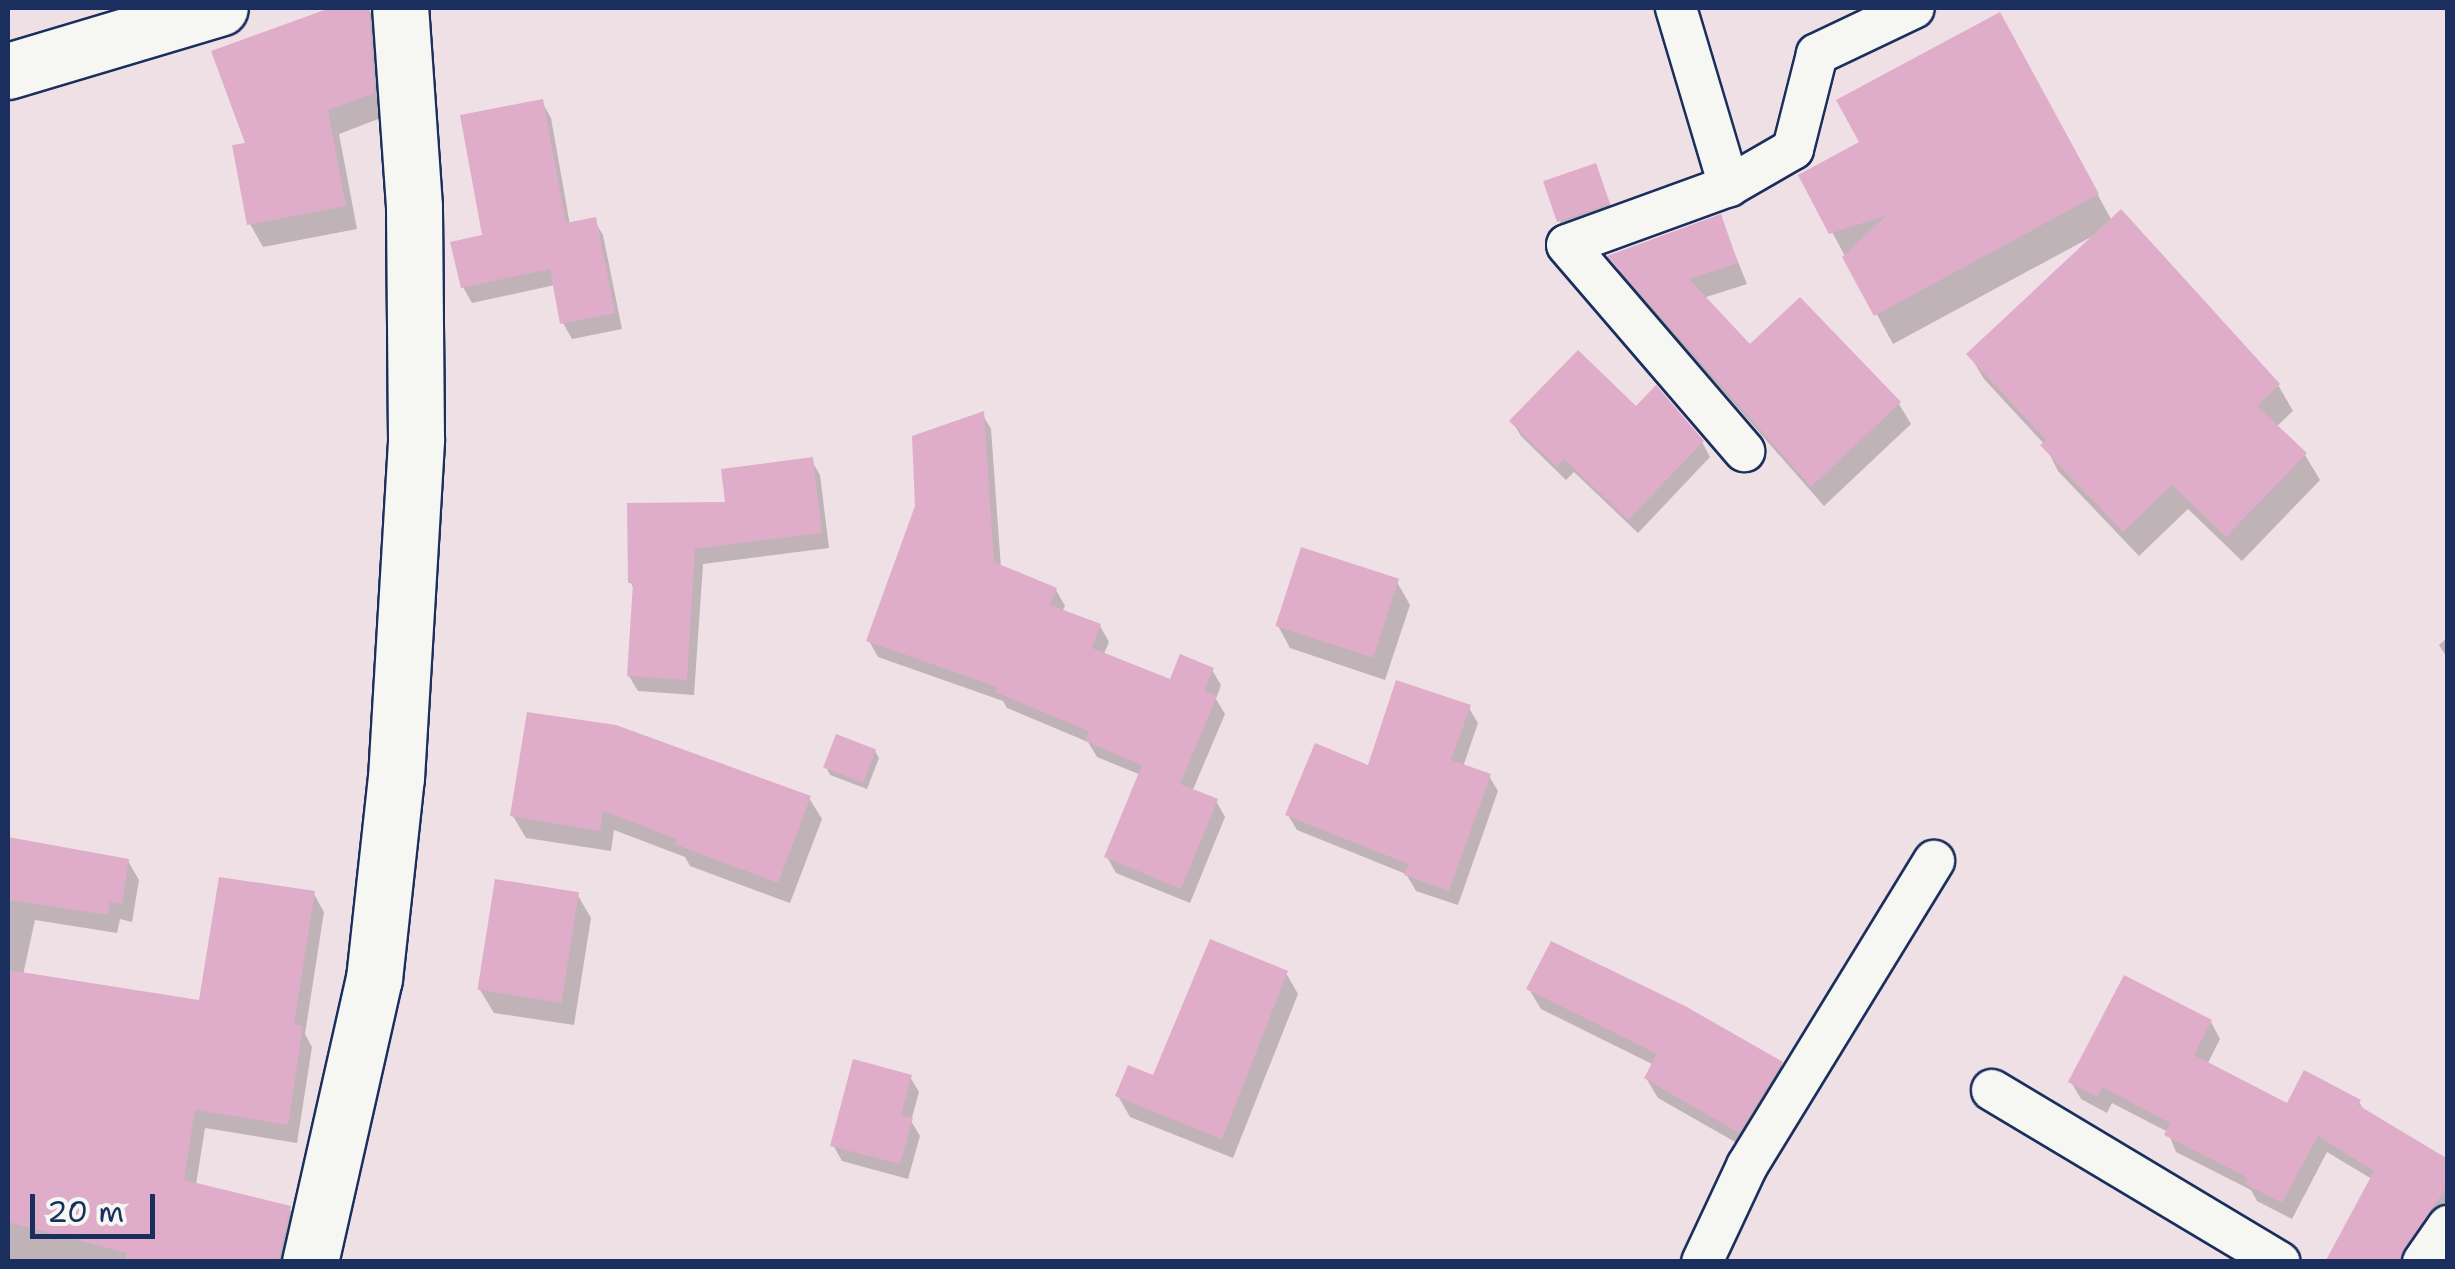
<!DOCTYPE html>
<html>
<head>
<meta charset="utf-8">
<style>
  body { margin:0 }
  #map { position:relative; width:2455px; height:1269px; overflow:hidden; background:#efe0e6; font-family:"Shantell Sans",sans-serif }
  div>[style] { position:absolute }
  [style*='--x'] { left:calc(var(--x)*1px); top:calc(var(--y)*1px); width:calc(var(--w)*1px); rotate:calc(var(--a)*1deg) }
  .shadow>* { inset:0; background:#0003 }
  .building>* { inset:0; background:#dfacc9; transform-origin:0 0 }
  .roads { filter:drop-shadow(2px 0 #1b2f5e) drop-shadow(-2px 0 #1b2f5e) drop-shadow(0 2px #1b2f5e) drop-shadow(0 -2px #1b2f5e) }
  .street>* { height:40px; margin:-20px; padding:0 20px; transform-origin:20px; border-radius:20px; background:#f6f6f2 }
  .secondary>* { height:55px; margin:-27.5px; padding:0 27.5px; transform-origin:27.5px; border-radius:27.5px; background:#f6f6f2 }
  span { translate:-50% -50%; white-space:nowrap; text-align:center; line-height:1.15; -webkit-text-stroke:10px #f6f6f2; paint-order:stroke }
  .frame { position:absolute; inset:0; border:10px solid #1b2f5e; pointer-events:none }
  .scale { position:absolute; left:30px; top:1194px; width:125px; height:45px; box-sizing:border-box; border:5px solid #1b2f5e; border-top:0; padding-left:12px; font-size:30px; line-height:35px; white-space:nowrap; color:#1b2f5e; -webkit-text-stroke:8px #f6f6f2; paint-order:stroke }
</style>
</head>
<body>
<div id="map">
  <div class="shadow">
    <i style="clip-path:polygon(338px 8px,368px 8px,376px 21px,386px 116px,339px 134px,357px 229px,263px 247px,250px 224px,248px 145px,214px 53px)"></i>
    <i style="clip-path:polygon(2016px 45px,2112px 221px,2278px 385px,2293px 411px,2276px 427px,2305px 455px,2320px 480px,2242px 561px,2188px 509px,2139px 556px,2058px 471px,2045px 445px,1984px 379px,1969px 354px,2093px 236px,1893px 344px,1832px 232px,1863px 143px)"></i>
    <i style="clip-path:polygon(542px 102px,551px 118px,570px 225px,594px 220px,603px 235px,622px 329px,572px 339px,563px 323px,555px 285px,472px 303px,463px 287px)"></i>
    <i style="clip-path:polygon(1594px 166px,1617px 220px,1569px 237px,1560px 222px)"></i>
    <i style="clip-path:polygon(1720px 217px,1747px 284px,1703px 298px,1750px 348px,1899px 404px,1911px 424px,1824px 506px,1622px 276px,1611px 257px)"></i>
    <i style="clip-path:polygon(1636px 410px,1702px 442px,1710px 457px,1638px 533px,1574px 472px,1566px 480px,1521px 436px,1512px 421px)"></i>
    <i style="clip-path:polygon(982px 414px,991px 429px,1001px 568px,1056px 590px,1065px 606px,1062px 612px,1100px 626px,1109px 642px,1103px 656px,1171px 683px,1212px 670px,1221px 685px,1216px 699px,1225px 714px,1192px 792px,1216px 801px,1225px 817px,1190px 903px,1116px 873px,1107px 857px,1141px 775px,1097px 757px,1088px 742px,1007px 708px,1003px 701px,878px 657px,869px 641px)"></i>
    <i style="clip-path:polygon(811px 460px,820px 475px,829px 548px,703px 564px,694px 695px,638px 691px,629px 676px,635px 590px,630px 582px,728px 504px)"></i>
    <i style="clip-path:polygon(1397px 582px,1410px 605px,1385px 680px,1290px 648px,1277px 624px)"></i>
    <i style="clip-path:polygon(2448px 637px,2448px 659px,2439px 645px)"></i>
    <i style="clip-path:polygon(1469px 708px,1478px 723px,1463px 767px,1489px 776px,1498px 791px,1458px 905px,1416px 891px,1406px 874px,1297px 830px,1288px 815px)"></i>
    <i style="clip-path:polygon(875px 751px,879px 758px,867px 789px,830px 775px,826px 767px)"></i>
    <i style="clip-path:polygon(809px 798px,822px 819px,790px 903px,690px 866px,685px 857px,614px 830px,611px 851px,526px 838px,513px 816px)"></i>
    <i style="clip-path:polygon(8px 839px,128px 861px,139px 880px,132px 922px,120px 919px,117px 933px,35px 920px,23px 975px,201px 1003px,314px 894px,324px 912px,305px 1034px,312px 1047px,297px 1143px,205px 1128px,196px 1185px,289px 1208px,300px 1227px,292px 1262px,8px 1262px,8px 1173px,15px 1139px,51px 1093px,8px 1084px)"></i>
    <i style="clip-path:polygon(577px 894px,591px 918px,574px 1025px,494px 1013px,480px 990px)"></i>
    <i style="clip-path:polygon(1286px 973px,1298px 994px,1233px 1158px,1130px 1117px,1118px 1096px,1154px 1078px)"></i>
    <i style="clip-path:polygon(1529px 989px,1781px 1064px,1793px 1084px,1751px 1151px,1658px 1098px,1646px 1078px,1654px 1065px,1541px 1009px)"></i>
    <i style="clip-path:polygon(2211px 1022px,2220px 1039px,2207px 1065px,2288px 1106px,2359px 1102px,2365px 1112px,2448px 1162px,2448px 1216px,2418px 1262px,2333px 1262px,2372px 1179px,2327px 1152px,2292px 1219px,2257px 1201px,2251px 1190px,2176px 1152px,2168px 1132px,2112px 1103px,2107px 1113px,2081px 1099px,2071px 1082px)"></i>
    <i style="clip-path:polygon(910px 1077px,919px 1092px,911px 1121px,920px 1136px,908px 1179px,842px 1161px,833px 1145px)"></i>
  </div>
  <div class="building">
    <i style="clip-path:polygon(330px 8px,369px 9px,375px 93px,328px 110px,346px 206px,247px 225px,232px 145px,245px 143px,211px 51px)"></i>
    <i style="clip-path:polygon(2000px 12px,2099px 194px,1874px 316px,1842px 257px,1887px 215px,1829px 234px,1798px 175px,1859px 142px,1836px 100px)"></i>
    <i style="clip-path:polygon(543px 99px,566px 223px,596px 217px,615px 313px,560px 324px,550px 269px,461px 288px,450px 242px,482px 235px,460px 115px)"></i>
    <i style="left:1596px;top:163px;width:43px;height:56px;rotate:71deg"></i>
    <i style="clip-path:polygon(2121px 209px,2280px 384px,2257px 406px,2307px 453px,2226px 537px,2172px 485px,2123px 532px,2040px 445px,2046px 440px,1966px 354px)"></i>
    <i style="clip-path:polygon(1721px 214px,1738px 263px,1689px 279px,1750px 344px,1800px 297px,1901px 402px,1811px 487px,1607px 256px)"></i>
    <i style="clip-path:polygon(1578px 350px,1636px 406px,1656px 385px,1704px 441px,1628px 520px,1564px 459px,1557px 467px,1509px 421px)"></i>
    <i style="clip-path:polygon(984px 411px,994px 562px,1057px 588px,1050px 605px,1101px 624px,1092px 648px,1170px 679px,1180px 654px,1214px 668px,1204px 691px,1217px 696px,1180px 784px,1218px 799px,1181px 889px,1104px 857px,1142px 765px,1085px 741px,1089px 731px,995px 692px,997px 687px,866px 641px,915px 506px,912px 436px)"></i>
    <i style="clip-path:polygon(813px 457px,822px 533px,695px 549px,687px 680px,627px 676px,633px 583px,628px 583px,627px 503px,725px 502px,721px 469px)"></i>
    <i style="left:1301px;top:547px;width:103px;height:83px;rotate:18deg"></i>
    <i style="clip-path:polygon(1396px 680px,1471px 705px,1451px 760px,1491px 774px,1449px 891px,1404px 875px,1408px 864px,1285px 815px,1315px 743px,1368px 765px)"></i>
    <i style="clip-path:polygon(527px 712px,616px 725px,811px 796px,778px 883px,674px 844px,677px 839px,603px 811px,600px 831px,510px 816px)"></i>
    <i style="left:836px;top:734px;width:43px;height:36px;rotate:21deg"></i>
    <i style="clip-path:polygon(8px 837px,129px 859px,122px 904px,110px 902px,108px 915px,8px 900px)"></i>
    <i style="clip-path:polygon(219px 877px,315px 891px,294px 1025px,303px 1026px,288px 1125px,195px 1110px,184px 1180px,291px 1206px,278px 1262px,125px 1262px,127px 1253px,8px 1222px,8px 970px,199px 1000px)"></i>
    <i style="left:495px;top:879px;width:85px;height:112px;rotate:9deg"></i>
    <i style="clip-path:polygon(1210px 939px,1288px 971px,1222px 1139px,1115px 1096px,1128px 1065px,1153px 1075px)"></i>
    <i style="clip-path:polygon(1551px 941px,1685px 1006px,1783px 1062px,1739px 1133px,1644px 1078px,1657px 1054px,1526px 989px)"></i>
    <i style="clip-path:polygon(2124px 975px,2212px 1020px,2194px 1055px,2287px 1103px,2304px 1070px,2361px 1100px,2358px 1105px,2448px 1159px,2448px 1186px,2404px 1248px,2399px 1262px,2325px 1262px,2374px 1171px,2318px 1136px,2282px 1203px,2245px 1184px,2248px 1178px,2164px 1135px,2170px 1123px,2102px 1087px,2097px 1097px,2068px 1082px)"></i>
    <i style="clip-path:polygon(853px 1059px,912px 1075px,901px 1115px,913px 1118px,900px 1164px,830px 1146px)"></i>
  </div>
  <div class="roads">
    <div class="street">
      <i style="--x:1676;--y:8;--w:186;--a:73.4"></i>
      <i style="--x:1729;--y:186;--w:172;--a:160"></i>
      <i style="--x:1567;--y:245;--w:272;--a:49.3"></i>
      <i style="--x:1729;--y:186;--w:74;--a:-30"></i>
      <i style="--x:1793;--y:149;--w:98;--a:-75.8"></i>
      <i style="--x:1817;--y:54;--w:107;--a:-25.4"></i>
      <i style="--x:1992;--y:1090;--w:335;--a:30.9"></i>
      <i style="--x:1702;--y:1262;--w:106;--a:-64.9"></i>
      <i style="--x:1747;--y:1166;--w:358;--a:-58.5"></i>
      <i style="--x:2423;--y:1262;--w:44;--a:-55.2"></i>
    </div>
    <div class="secondary">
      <i style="--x:8;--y:71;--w:221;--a:-16.6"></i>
      <i style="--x:310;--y:1262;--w:290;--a:-77.3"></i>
      <i style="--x:374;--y:979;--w:202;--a:-83.8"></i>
      <i style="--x:396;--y:778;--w:340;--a:-86.6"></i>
      <i style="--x:416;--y:439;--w:233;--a:-90.5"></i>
      <i style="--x:414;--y:206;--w:198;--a:-94"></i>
    </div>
  </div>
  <div class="frame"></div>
  <div class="scale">20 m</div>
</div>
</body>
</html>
